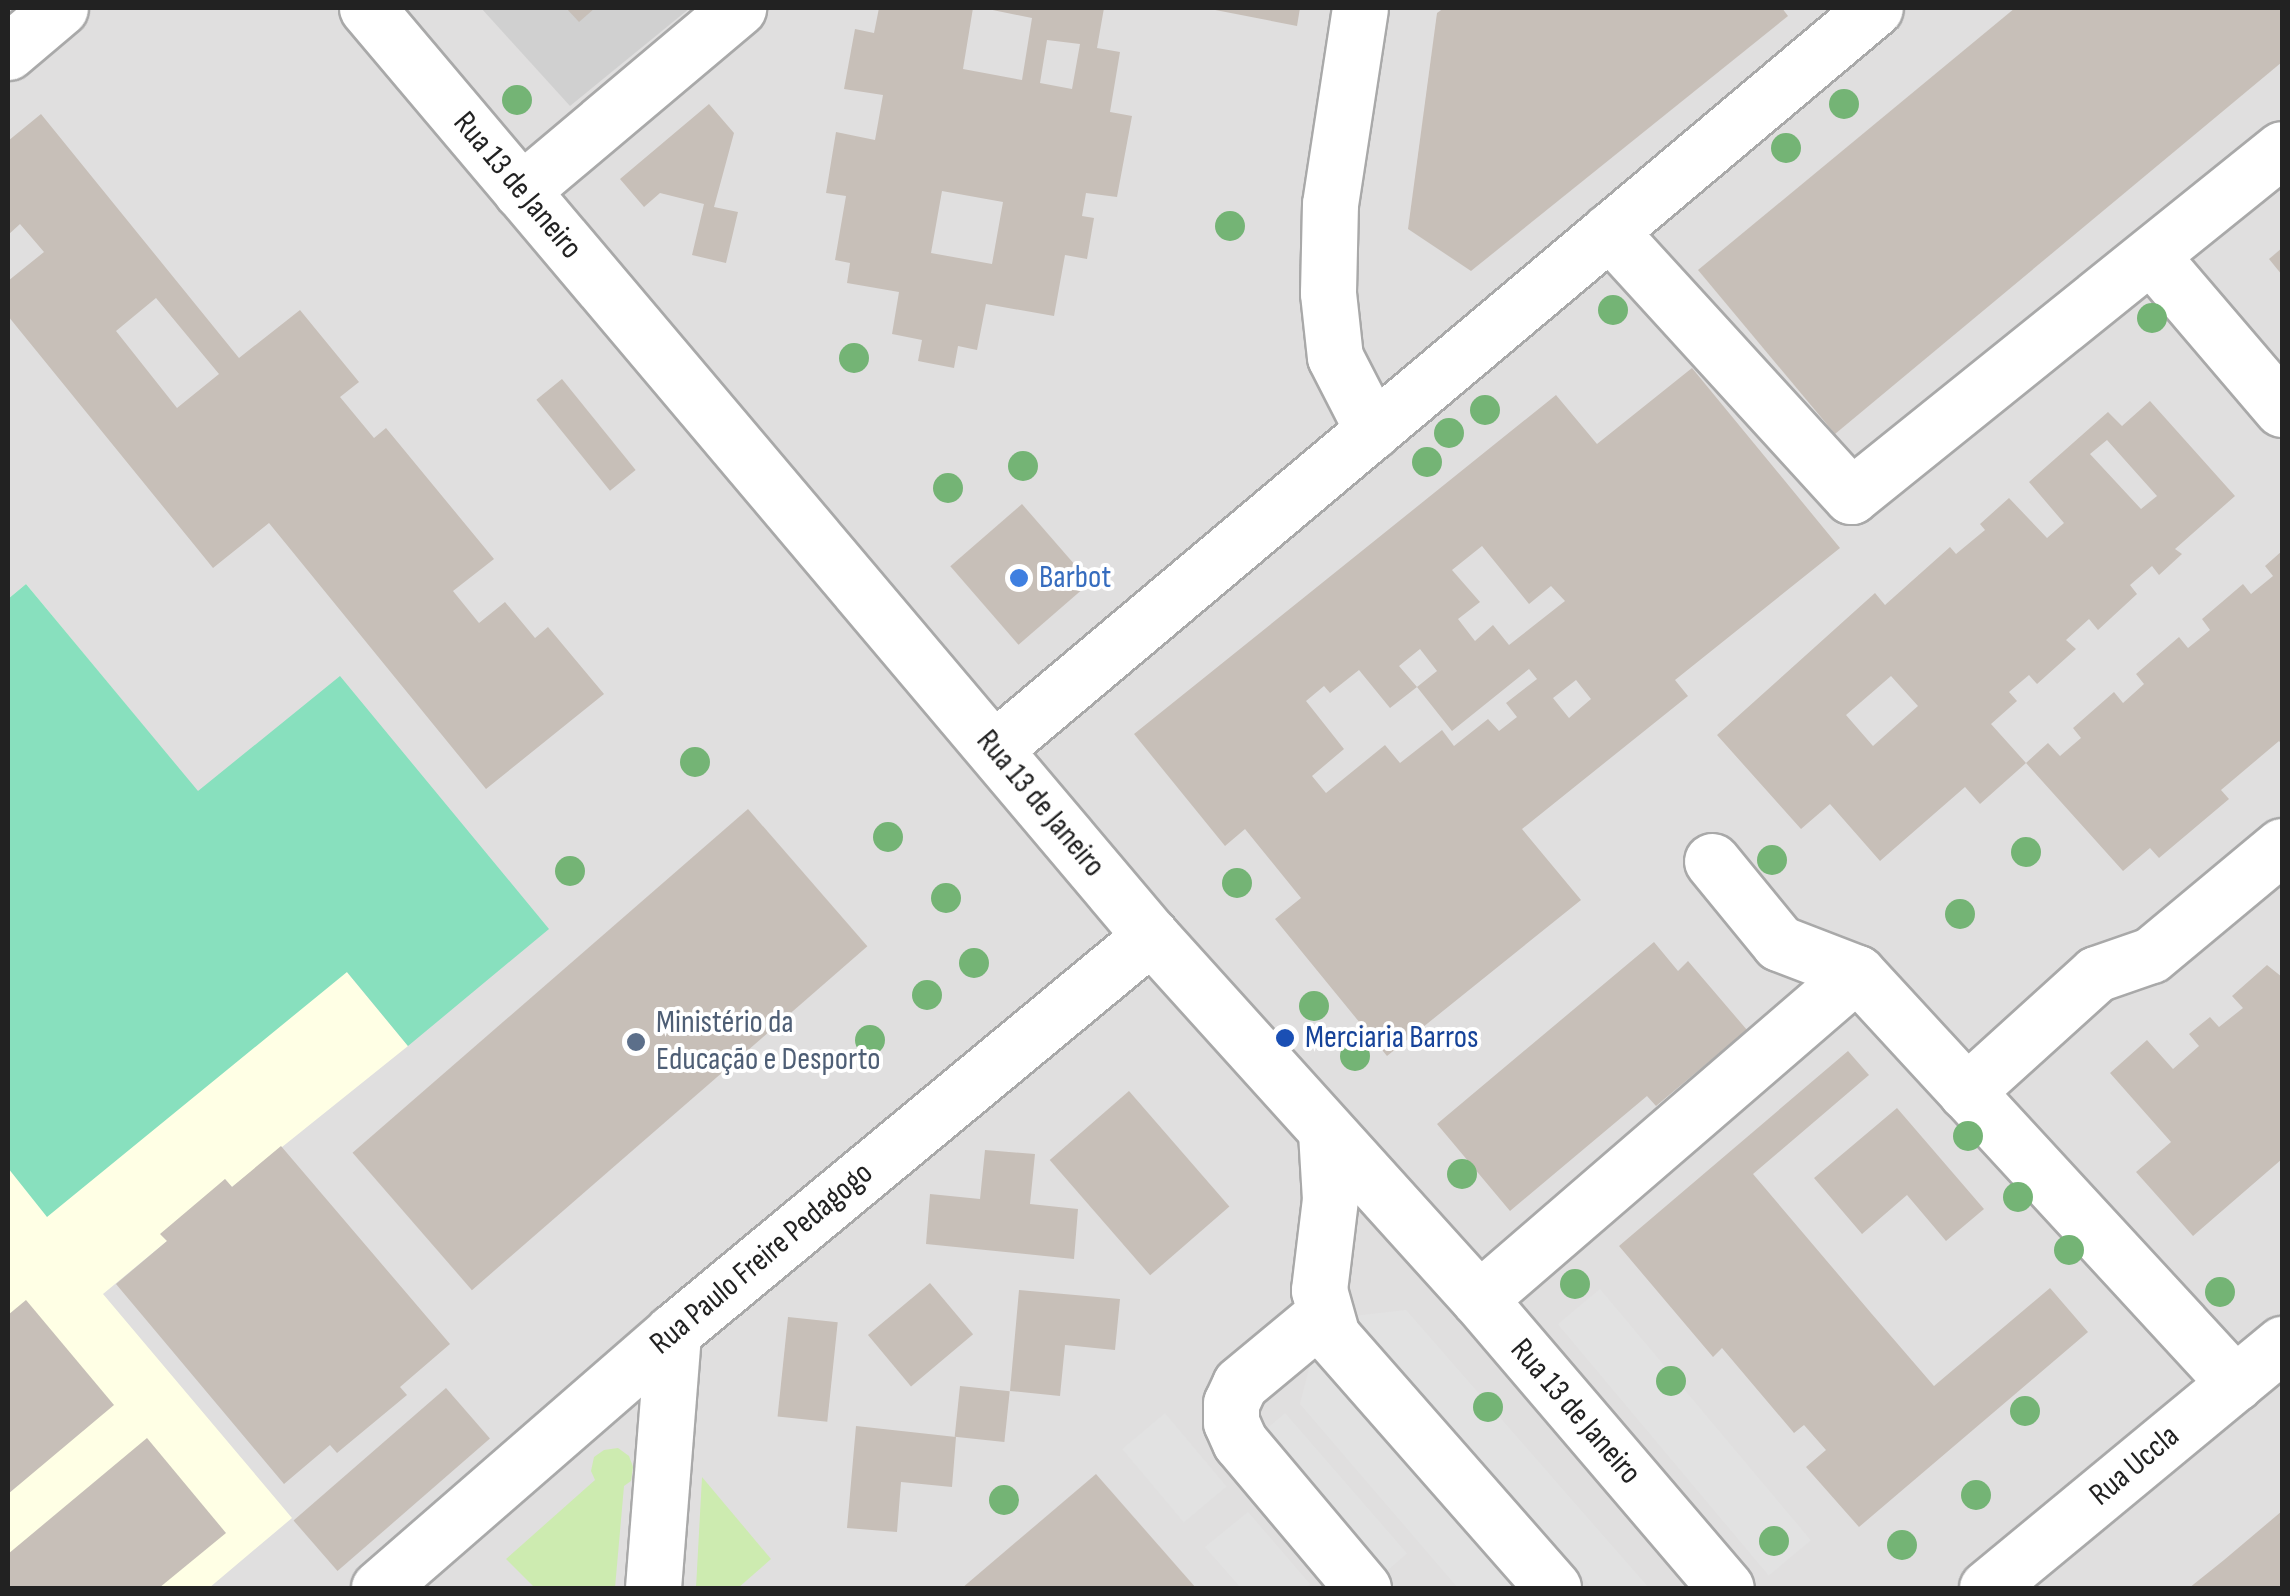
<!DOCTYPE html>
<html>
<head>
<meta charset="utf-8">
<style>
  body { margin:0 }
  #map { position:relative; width:2290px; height:1596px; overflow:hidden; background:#f2efe9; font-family:"Sofia Sans Condensed",sans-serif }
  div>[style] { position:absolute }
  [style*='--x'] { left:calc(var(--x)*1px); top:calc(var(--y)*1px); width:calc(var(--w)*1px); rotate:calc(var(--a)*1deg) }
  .residential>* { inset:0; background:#e0dfdf; transform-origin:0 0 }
  .education>* { inset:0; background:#ffffe5 }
  .religious>* { inset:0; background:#d0d0d0 }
  .grass>* { inset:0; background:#cdebb0 }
  .pitch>* { inset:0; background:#88e0be }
  .parking>* { inset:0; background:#e2e2e2; transform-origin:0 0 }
  .building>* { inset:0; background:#c7bfb8; transform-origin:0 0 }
  .roads { filter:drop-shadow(2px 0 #a9a9a9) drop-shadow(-2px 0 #a9a9a9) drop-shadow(0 2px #a9a9a9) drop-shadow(0 -2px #a9a9a9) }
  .minor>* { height:55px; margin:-27.5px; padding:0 27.5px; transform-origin:27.5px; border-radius:27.5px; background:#fff }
  .trees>* { width:30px; height:30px; margin:-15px; border-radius:50%; background:#74b475 }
  .dots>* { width:28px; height:28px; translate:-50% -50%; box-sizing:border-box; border:5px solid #fff; border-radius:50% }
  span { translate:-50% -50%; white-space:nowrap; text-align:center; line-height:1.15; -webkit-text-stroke:8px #fff; paint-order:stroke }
  .street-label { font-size:32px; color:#222 }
  .shop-label { font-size:32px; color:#366cbe }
  .left { translate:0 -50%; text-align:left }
  .service-label { font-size:32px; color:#4e5e75 }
  .transit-label { font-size:32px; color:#164399 }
  .frame { position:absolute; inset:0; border:10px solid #222; pointer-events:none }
</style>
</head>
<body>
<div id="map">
  <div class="residential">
    <i style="left:8px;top:8px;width:2274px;height:1580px"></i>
  </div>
  <div class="education">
    <i style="clip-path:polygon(26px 584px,408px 1046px,232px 1187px,225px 1179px,167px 1241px,103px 1294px,292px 1518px,209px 1588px,8px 1588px,8px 599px)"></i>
  </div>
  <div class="religious">
    <i style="clip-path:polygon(481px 8px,690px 8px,570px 106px)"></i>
  </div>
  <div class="grass">
    <i style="clip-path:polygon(618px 1448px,629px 1456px,633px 1467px,631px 1481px,624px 1486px,615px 1588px,535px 1588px,506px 1559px,595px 1480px,591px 1471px,594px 1457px,604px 1450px)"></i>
    <i style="clip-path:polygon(702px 1477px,771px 1559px,738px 1588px,696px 1588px)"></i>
  </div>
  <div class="pitch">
    <i style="clip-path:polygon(26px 584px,198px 791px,340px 676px,549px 929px,408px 1046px,347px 972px,47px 1217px,8px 1168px,8px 599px)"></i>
  </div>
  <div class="parking">
    <i style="left:1600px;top:1289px;width:328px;height:55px;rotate:50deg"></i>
    <i style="clip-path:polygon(1406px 1310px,1649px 1588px,1592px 1588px,1353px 1316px)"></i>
    <i style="clip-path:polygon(1313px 1353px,1514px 1588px,1458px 1588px,1300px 1404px)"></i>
    <i style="left:1165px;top:1413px;width:96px;height:56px;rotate:50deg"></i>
    <i style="left:1285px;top:1413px;width:186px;height:28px;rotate:49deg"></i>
    <i style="clip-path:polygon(1248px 1512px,1310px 1584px,1305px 1588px,1241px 1588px,1205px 1547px)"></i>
  </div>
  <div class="building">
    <i style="clip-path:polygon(566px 8px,595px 8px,579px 22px)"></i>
    <i style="clip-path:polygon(evenodd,879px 8px,973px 8px,963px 69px,1022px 80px,1032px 18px,983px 8px,1104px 8px,1097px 48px,1120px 52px,1110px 112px,1132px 116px,1117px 197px,1086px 193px,1082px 216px,1094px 218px,1087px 259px,1065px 255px,1054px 316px,986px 304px,977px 350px,958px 346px,954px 368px,918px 361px,922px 340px,892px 334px,899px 292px,847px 283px,850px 263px,835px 260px,846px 196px,826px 193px,836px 132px,875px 140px,883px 95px,844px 89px,855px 29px,874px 33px,879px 8px,1047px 40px,1080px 44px,1072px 89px,1040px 83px,1047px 40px,879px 8px,942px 191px,1003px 202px,992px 264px,931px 253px,942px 191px)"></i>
    <i style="clip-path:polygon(1205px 8px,1300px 8px,1297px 26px)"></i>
    <i style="clip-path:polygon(1444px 8px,1782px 8px,1788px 16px,1471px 271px,1408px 229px,1437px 13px)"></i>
    <i style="clip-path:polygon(2015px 8px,2282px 8px,2282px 62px,1835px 434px,1698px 270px)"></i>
    <i style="clip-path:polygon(709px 104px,734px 133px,714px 207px,738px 212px,726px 263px,692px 255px,704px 204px,660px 193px,644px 207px,620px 179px)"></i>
    <i style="clip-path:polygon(evenodd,41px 114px,239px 358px,300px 310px,359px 382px,340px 397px,374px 438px,386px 428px,494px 559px,453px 591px,479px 623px,505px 602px,535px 638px,548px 627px,604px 694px,486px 789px,269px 523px,213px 568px,8px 316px,8px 281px,44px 252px,20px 224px,8px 235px,8px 141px,41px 114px,156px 298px,219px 374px,177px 408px,116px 331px,156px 298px)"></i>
    <i style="clip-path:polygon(2282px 248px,2282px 275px,2269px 259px)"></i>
    <i style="clip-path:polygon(evenodd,1692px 368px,1840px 548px,1675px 680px,1688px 696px,1522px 829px,1581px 900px,1387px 1056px,1275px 919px,1301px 898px,1245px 829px,1225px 846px,1134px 734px,1556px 395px,1597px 444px,1692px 368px,1482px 546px,1529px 604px,1551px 586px,1565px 601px,1509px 645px,1493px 625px,1475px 641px,1458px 619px,1480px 602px,1452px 570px,1482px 546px,1692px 368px,1420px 649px,1437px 671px,1417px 687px,1452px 731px,1529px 669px,1537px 679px,1506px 703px,1517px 717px,1499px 731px,1488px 719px,1454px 746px,1442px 730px,1400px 763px,1385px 745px,1326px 793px,1312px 776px,1344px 749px,1306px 701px,1324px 686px,1330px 693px,1359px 670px,1390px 708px,1417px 687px,1399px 666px,1420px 649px,1692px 368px,1576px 680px,1591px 699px,1569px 718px,1553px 698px,1576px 680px)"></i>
    <i style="left:562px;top:379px;width:117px;height:33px;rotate:51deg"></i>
    <i style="clip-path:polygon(evenodd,2150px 401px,2235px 496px,2175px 549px,2182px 554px,2159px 575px,2152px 566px,2130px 585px,2137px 594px,2098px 630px,2089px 619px,2066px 640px,2076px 649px,2037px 684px,2029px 675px,2009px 692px,2017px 701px,1991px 724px,2026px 763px,1980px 804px,1965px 787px,1880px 861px,1830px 804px,1801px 829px,1717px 735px,1875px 593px,1885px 605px,1950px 547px,1956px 554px,1985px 530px,1980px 524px,2009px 498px,2047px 538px,2064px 523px,2029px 482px,2108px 412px,2122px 426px,2150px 401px,2107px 440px,2157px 496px,2141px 509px,2090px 454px,2107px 440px,2150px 401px,1891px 676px,1918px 706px,1873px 746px,1846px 715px,1891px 676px)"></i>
    <i style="left:1022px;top:504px;width:104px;height:95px;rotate:49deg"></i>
    <i style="clip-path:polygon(2282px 551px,2282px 745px,2279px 741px,2221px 790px,2229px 799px,2159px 858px,2150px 848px,2123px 871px,2026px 763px,2048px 743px,2060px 756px,2081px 738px,2073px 728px,2114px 692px,2123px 703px,2144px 684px,2136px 674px,2179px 637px,2188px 648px,2210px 630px,2202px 619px,2222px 602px,2243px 584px,2251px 594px,2273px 576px,2265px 566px)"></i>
    <i style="left:748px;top:809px;width:182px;height:524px;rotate:49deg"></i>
    <i style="clip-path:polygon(1654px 942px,1678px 971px,1688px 961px,1747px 1030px,1656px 1106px,1647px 1096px,1510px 1211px,1437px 1124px)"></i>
    <i style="clip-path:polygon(2267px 965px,2282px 977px,2282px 1159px,2193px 1236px,2136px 1172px,2171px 1142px,2110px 1073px,2147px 1040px,2173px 1069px,2199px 1046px,2189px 1034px,2210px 1017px,2219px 1027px,2243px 1008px,2232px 996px)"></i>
    <i style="clip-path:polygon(1848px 1051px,1869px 1075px,1753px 1174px,1871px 1313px,1934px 1386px,2050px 1288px,2088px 1332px,1859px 1527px,1806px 1467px,1826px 1450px,1804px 1425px,1794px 1433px,1722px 1348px,1713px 1357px,1619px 1246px)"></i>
    <i style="left:1129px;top:1091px;width:153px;height:105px;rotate:49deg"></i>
    <i style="clip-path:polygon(1897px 1108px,1984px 1209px,1946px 1241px,1907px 1195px,1862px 1234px,1814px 1178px)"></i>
    <i style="clip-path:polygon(281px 1146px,450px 1344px,400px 1387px,407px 1395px,337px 1453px,330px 1445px,284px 1484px,116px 1284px,167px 1241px,160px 1234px,225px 1179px,232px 1187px)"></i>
    <i style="clip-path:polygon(985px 1150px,1035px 1154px,1030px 1204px,1078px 1209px,1074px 1259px,926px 1244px,930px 1194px,980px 1199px)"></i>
    <i style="left:930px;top:1283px;width:67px;height:81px;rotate:50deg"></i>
    <i style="clip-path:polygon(1019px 1290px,1120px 1299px,1115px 1350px,1065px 1345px,1060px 1396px,1010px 1391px)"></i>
    <i style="clip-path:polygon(26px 1300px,114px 1405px,8px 1494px,8px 1315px)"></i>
    <i style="left:788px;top:1317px;width:50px;height:100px;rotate:6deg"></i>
    <i style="left:960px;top:1386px;width:50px;height:51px;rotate:6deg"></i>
    <i style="left:446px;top:1388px;width:67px;height:202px;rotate:49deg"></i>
    <i style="clip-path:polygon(856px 1426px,956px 1437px,952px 1487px,901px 1482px,897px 1532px,847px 1528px)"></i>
    <i style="clip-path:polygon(147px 1438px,226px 1533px,159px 1588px,8px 1588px,8px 1554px)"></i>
    <i style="clip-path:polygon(1096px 1474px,1196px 1588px,962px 1588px)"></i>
    <i style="clip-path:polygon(2282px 1511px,2282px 1588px,2189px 1588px,2224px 1560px)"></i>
  </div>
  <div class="roads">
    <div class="minor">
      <i style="--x:367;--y:8;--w:1215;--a:49.81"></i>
      <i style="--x:1151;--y:936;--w:489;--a:47.9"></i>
      <i style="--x:1479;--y:1299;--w:380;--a:49.5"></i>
      <i style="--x:1360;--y:8;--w:198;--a:98.7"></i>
      <i style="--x:1330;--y:204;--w:89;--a:91.3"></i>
      <i style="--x:1328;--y:293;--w:64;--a:83.8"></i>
      <i style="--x:1335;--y:357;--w:83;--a:62.8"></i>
      <i style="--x:8;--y:52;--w:68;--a:-40.2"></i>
      <i style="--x:521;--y:191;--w:284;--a:-40.1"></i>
      <i style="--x:1609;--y:231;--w:359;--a:47.6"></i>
      <i style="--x:1851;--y:496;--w:553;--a:-38.84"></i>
      <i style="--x:2152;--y:257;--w:200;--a:49.5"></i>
      <i style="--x:994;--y:749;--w:1151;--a:-40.07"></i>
      <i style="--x:1712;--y:861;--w:106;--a:50.7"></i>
      <i style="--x:1779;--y:943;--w:84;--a:21"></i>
      <i style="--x:1966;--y:1092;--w:176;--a:-42.2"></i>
      <i style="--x:2096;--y:974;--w:58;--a:-19.1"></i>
      <i style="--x:2151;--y:955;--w:170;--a:-39.8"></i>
      <i style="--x:1326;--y:1132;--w:67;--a:86.6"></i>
      <i style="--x:1330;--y:1199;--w:92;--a:96.9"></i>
      <i style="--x:1319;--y:1290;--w:48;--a:74.2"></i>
      <i style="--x:1332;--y:1336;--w:335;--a:48.7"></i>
      <i style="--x:1479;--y:1299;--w:499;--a:-40.8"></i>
      <i style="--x:1857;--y:973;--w:558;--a:47.33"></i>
      <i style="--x:1323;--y:1315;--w:108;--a:140.3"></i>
      <i style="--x:1240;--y:1384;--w:21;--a:115"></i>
      <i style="--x:1231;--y:1403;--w:19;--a:90"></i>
      <i style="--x:1231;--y:1422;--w:22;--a:66"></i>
      <i style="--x:1240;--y:1442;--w:191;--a:49.9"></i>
      <i style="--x:379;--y:1588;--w:390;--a:-41"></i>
      <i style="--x:673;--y:1332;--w:621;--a:-39.64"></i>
      <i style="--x:653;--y:1588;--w:257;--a:-85.5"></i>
      <i style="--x:1987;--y:1588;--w:383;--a:-39.6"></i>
    </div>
  </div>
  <div class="trees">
    <i style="left:517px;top:100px"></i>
    <i style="left:1844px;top:104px"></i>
    <i style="left:1786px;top:148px"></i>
    <i style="left:1230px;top:226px"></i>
    <i style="left:1613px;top:310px"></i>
    <i style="left:2152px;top:318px"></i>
    <i style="left:854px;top:358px"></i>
    <i style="left:1485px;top:410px"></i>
    <i style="left:1449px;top:433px"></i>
    <i style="left:1427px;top:462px"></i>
    <i style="left:1023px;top:466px"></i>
    <i style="left:948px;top:488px"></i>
    <i style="left:695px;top:762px"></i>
    <i style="left:888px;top:837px"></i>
    <i style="left:2026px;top:852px"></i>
    <i style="left:1772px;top:860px"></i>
    <i style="left:570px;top:871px"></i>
    <i style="left:1237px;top:883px"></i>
    <i style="left:946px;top:898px"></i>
    <i style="left:1960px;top:914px"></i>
    <i style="left:974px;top:963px"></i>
    <i style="left:927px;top:995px"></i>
    <i style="left:1314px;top:1006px"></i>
    <i style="left:870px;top:1040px"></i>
    <i style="left:1355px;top:1056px"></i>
    <i style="left:1968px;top:1136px"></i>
    <i style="left:1462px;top:1174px"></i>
    <i style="left:2018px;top:1197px"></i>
    <i style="left:2069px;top:1250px"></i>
    <i style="left:1575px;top:1284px"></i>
    <i style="left:2220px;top:1292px"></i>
    <i style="left:1671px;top:1381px"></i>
    <i style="left:1488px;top:1407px"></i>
    <i style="left:2025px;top:1411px"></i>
    <i style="left:1976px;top:1495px"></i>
    <i style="left:1004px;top:1500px"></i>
    <i style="left:1774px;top:1541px"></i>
    <i style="left:1902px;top:1545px"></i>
  </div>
  <div class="dots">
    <i style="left:1019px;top:578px;background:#3f7fe0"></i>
    <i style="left:1285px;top:1038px;background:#1a4fb4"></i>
    <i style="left:636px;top:1042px;background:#5c6f8a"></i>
  </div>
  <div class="street-label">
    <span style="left:517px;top:186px;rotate:50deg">Rua 13 de Janeiro</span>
    <span style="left:1040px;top:804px;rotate:50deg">Rua 13 de Janeiro</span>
    <span style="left:762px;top:1259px;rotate:-40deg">Rua Paulo Freire Pedagogo</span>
    <span style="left:1575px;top:1412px;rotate:49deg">Rua 13 de Janeiro</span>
    <span style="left:2135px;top:1466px;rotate:-40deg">Rua Uccla</span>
  </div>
  <div class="shop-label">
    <span class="left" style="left:1039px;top:578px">Barbot</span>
  </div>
  <div class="service-label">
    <span class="left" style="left:656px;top:1042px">Ministério da<br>Educação e Desporto</span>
  </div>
  <div class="transit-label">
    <span class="left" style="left:1305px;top:1038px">Merciaria Barros</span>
  </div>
  <div class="frame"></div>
</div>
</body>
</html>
